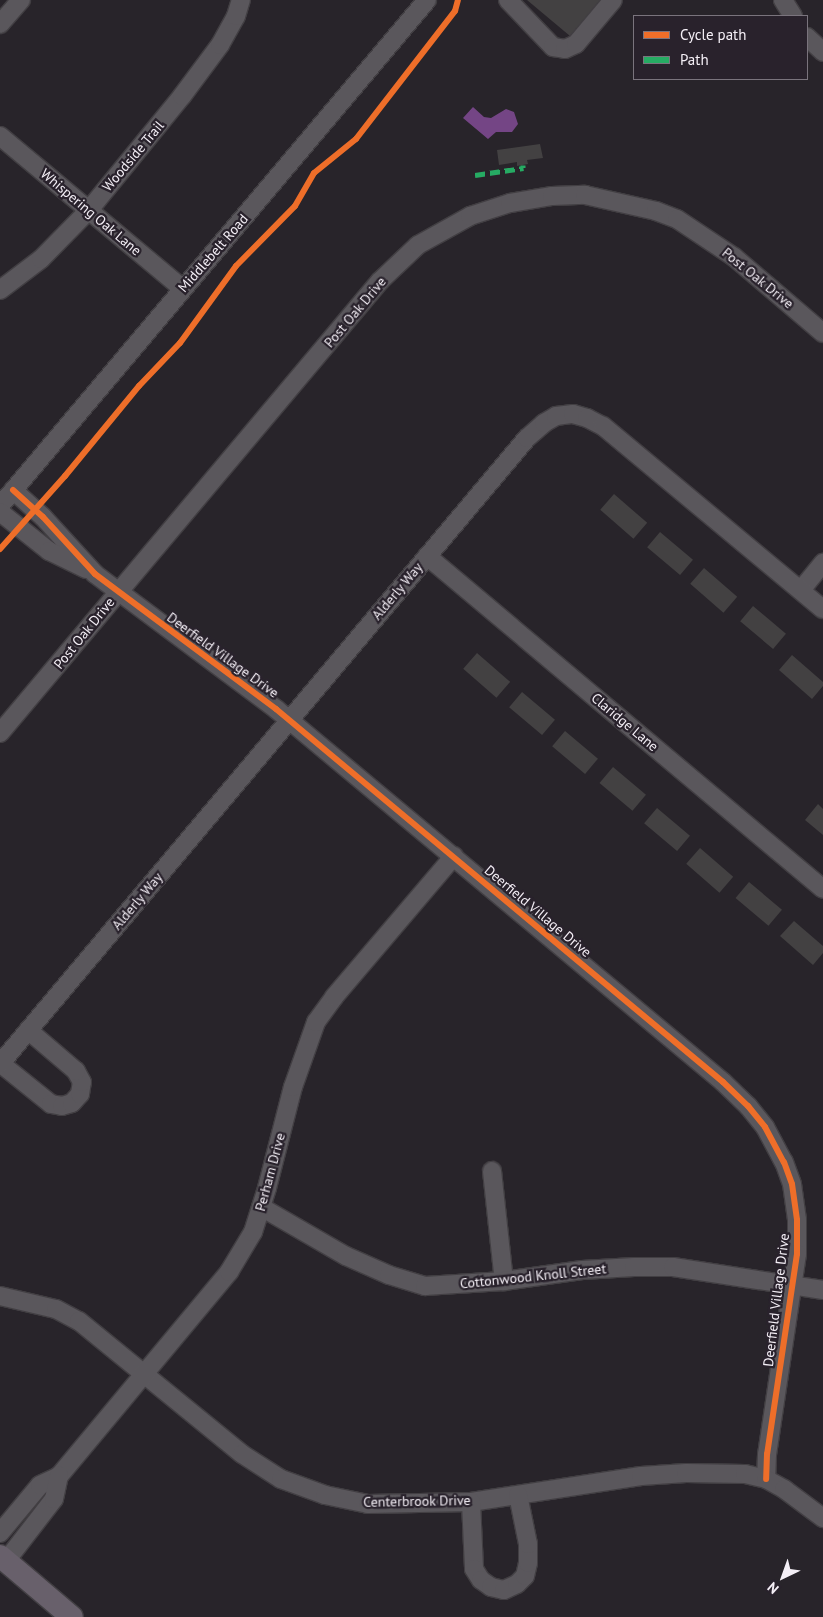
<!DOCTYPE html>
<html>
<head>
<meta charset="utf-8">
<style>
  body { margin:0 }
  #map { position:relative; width:823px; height:1617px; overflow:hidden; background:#28242a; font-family:"PT Sans",sans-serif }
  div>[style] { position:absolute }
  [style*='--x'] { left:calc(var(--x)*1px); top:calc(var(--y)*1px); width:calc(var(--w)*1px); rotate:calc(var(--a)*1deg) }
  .water>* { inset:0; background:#744585 }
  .building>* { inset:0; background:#434142; transform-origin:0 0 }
  .roads { filter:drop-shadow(1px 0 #423f43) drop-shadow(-1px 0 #423f43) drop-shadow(0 1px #423f43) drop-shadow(0 -1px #423f43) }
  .minor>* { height:18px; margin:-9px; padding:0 9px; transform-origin:9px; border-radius:9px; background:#5a575c }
  .major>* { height:22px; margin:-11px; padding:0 11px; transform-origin:11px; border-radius:11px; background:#68606b }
  .quiet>* { height:5px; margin-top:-2.5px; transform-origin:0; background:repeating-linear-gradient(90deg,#26ab63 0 10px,transparent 0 15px) }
  .cycleway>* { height:6px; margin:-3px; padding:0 3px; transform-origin:3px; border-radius:3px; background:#ee6e29 }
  span { translate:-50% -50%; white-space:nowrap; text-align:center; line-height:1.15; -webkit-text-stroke:4.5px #29222c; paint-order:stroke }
  .street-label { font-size:14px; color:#f4eff6 }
  .legend { position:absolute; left:633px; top:15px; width:175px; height:65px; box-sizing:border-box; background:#29222c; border:1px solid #7a747d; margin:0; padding:6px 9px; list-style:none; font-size:15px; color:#f4eff6 }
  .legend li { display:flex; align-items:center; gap:10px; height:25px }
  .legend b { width:25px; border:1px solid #7a747d }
  .north { position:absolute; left:758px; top:1552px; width:50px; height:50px; -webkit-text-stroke:4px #29222c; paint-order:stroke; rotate:222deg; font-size:14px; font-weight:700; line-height:20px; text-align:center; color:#f4eff6 }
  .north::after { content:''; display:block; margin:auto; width:18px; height:22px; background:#f4eff6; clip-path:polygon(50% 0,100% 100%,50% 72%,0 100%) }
</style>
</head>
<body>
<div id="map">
  <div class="water">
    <i style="clip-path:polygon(473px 107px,484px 117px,491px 118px,506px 109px,514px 112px,518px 124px,512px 132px,496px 132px,488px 139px,463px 118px)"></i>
  </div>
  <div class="building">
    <i style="clip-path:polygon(527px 0,600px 0,570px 36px)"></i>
    <i style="clip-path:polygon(540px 144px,543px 158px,527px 160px,528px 164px,517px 166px,517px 162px,499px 165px,497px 150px)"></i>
    <i style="left:614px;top:494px;width:44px;height:21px;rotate:41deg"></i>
    <i style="left:660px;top:532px;width:43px;height:20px;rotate:40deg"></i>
    <i style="left:704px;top:568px;width:44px;height:21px;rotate:41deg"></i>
    <i style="left:753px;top:606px;width:43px;height:20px;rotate:40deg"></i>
    <i style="left:477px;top:653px;width:44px;height:21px;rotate:41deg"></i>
    <i style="clip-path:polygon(792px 655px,823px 682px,823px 686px,812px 699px,779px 670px)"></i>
    <i style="left:522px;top:692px;width:43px;height:20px;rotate:40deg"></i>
    <i style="left:565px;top:731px;width:43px;height:20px;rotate:40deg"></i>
    <i style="left:613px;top:767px;width:43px;height:21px;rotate:40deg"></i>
    <i style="clip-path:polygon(818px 804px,823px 809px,823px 835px,805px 820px)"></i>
    <i style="left:657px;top:808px;width:43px;height:20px;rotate:40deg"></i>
    <i style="left:700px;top:848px;width:44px;height:21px;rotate:41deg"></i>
    <i style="left:749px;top:882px;width:43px;height:21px;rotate:40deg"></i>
    <i style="clip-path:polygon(794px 921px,823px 946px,823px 953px,813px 965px,780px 936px)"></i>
  </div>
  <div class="roads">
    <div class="minor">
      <i style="--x:508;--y:0;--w:65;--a:46.2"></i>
      <i style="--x:553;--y:47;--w:12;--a:9"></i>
      <i style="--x:565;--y:49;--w:12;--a:-24"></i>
      <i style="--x:576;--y:44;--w:57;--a:-49.9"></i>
      <i style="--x:783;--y:0;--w:19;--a:58"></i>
      <i style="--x:0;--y:24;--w:32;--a:-49"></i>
      <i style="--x:807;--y:37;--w:22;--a:43"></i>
      <i style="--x:0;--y:136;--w:237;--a:39.9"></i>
      <i style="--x:0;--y:290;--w:51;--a:-37.1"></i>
      <i style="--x:41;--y:259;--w:69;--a:-45.6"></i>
      <i style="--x:89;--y:210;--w:147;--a:-50.8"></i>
      <i style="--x:182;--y:96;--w:64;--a:-53.3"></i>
      <i style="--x:220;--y:45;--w:33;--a:-61"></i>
      <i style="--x:236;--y:16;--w:17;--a:-73"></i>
      <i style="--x:13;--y:490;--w:40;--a:42"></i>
      <i style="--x:43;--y:517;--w:77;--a:47.6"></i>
      <i style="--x:95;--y:574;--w:226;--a:36.7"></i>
      <i style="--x:276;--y:709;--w:582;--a:39.84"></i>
      <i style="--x:723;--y:1082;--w:35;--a:44"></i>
      <i style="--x:748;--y:1106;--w:27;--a:51"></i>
      <i style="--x:765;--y:1127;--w:40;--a:62"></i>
      <i style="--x:784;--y:1162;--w:23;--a:70"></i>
      <i style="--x:792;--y:1184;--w:36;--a:82"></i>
      <i style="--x:797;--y:1220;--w:34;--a:90"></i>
      <i style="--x:797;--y:1254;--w:202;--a:98.5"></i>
      <i style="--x:767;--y:1454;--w:25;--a:92"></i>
      <i style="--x:0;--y:506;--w:662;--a:-49.84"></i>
      <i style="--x:0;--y:512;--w:63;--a:38.5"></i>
      <i style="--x:49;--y:551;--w:41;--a:25.9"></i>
      <i style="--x:427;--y:556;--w:517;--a:40.06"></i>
      <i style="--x:801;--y:590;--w:35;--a:-51"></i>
      <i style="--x:0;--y:733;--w:591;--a:-49.95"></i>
      <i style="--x:380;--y:281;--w:52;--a:-43.5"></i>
      <i style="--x:418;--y:245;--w:60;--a:-29.1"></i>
      <i style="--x:470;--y:216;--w:42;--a:-18"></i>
      <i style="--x:510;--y:203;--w:43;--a:-9.5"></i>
      <i style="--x:552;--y:196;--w:33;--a:-2"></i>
      <i style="--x:585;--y:195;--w:73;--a:12.7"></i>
      <i style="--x:656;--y:211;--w:22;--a:21"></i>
      <i style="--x:677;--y:219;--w:69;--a:33.7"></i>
      <i style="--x:734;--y:257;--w:117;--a:40.5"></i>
      <i style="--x:0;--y:1063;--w:65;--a:38.8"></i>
      <i style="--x:51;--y:1104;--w:11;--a:10"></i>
      <i style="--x:62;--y:1106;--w:10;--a:-17"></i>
      <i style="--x:72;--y:1103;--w:12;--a:-48"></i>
      <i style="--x:80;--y:1094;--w:12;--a:-81"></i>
      <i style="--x:82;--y:1082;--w:13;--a:-119"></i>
      <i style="--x:76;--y:1071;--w:63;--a:-139.5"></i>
      <i style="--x:0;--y:1064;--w:818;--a:-49.91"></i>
      <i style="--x:527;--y:438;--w:23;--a:-41"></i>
      <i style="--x:544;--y:423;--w:14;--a:-30"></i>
      <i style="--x:556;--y:416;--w:17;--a:-7"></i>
      <i style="--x:573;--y:414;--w:15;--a:16"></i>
      <i style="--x:587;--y:418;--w:18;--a:27"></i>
      <i style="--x:603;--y:426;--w:286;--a:39.8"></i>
      <i style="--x:492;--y:1171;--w:111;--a:83.8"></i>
      <i style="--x:261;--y:1207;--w:98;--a:30"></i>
      <i style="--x:346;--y:1256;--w:47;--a:23.8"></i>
      <i style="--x:389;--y:1275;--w:38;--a:17"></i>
      <i style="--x:425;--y:1286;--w:79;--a:-3.6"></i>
      <i style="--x:504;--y:1281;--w:79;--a:-8"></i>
      <i style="--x:582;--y:1270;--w:52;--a:-3.3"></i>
      <i style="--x:634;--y:1267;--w:39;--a:0"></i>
      <i style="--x:673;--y:1267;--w:152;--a:8.7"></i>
      <i style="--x:0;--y:1296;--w:57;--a:13.1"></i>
      <i style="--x:56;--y:1309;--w:26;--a:28"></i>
      <i style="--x:79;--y:1321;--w:210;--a:39.2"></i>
      <i style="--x:242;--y:1454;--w:46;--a:32.7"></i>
      <i style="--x:281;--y:1479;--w:47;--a:20"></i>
      <i style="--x:325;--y:1495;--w:44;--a:11.8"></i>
      <i style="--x:368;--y:1504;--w:103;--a:-1.1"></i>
      <i style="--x:471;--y:1502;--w:172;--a:-8.7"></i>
      <i style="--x:641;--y:1476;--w:45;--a:-3.8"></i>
      <i style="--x:686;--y:1473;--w:59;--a:1"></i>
      <i style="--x:745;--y:1474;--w:22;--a:13"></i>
      <i style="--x:766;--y:1479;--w:21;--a:29"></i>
      <i style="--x:784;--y:1489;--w:49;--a:36.6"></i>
      <i style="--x:471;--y:1502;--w:67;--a:87.4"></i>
      <i style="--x:474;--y:1569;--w:13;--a:58"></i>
      <i style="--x:481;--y:1580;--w:12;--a:35"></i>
      <i style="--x:491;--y:1587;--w:13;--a:13"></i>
      <i style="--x:504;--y:1590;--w:14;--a:-25"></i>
      <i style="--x:517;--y:1584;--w:11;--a:-45"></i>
      <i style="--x:525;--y:1576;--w:13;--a:-77"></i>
      <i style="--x:528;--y:1563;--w:19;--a:-90"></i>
      <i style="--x:528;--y:1544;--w:50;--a:-101.5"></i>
      <i style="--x:0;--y:1533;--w:62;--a:-50.2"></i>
      <i style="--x:40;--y:1485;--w:21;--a:-25"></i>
      <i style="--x:59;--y:1476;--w:266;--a:-50.2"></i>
      <i style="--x:229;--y:1272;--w:47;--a:-59"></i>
      <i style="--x:253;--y:1232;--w:46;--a:-72.3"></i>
      <i style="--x:267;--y:1188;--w:104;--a:-75.6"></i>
      <i style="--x:293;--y:1087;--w:69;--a:-70.5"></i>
      <i style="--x:316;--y:1022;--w:31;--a:-54"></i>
      <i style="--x:334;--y:997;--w:185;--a:-49.6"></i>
      <i style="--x:6;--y:1561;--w:78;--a:-52.3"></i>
      <i style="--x:54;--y:1499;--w:24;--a:-78"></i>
    </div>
    <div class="major">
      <i style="--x:0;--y:1556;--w:94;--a:40.3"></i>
    </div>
  </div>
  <div class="quiet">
    <i style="--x:475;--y:175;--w:49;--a:-8.3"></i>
    <i style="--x:523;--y:168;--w:3;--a:-90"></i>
  </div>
  <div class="cycleway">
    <i style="--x:13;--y:490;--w:40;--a:42"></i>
    <i style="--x:43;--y:517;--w:77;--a:47.6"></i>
    <i style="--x:95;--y:574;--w:226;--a:36.7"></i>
    <i style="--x:276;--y:709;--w:582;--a:39.84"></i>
    <i style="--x:723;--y:1082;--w:35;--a:44"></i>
    <i style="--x:748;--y:1106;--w:27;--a:51"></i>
    <i style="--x:765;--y:1127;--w:40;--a:62"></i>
    <i style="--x:784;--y:1162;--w:23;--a:70"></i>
    <i style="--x:792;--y:1184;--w:36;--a:82"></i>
    <i style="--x:797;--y:1220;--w:34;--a:90"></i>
    <i style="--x:797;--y:1254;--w:202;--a:98.5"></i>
    <i style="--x:767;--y:1454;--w:25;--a:92"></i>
    <i style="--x:0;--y:549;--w:98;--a:-48.3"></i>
    <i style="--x:65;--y:476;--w:117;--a:-50.6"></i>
    <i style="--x:139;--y:386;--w:59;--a:-46.4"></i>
    <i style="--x:180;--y:343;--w:95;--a:-54"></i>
    <i style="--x:236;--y:266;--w:84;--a:-45.5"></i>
    <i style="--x:295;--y:206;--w:38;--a:-60"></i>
    <i style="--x:314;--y:173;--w:54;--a:-39"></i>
    <i style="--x:356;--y:139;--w:162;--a:-52.3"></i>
    <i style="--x:455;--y:11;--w:11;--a:-75"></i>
  </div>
  <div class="street-label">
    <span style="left:133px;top:156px;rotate:-50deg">Woodside Trail</span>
    <span style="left:91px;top:212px;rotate:40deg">Whispering Oak Lane</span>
    <span style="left:213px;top:253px;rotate:-49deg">Middlebelt Road</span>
    <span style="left:758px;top:278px;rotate:39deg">Post Oak Drive</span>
    <span style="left:355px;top:312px;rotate:-50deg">Post Oak Drive</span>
    <span style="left:397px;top:591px;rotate:-50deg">Alderly Way</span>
    <span style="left:84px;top:633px;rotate:-51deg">Post Oak Drive</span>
    <span style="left:223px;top:655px;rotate:36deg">Deerfield Village Drive</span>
    <span style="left:625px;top:722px;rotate:40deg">Claridge Lane</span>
    <span style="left:137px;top:901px;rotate:-50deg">Alderly Way</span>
    <span style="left:538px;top:911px;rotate:40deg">Deerfield Village Drive</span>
    <span style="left:270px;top:1172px;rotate:-75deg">Perham Drive</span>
    <span style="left:533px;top:1276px;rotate:-6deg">Cottonwood Knoll Street</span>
    <span style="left:776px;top:1300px;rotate:-83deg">Deerfield Village Drive</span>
    <span style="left:417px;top:1501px;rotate:-1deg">Centerbrook Drive</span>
  </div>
  <ul class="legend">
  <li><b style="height:6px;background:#ee6e29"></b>Cycle path</li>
  <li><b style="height:6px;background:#26ab63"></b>Path</li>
  </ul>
  <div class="north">N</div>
</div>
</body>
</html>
